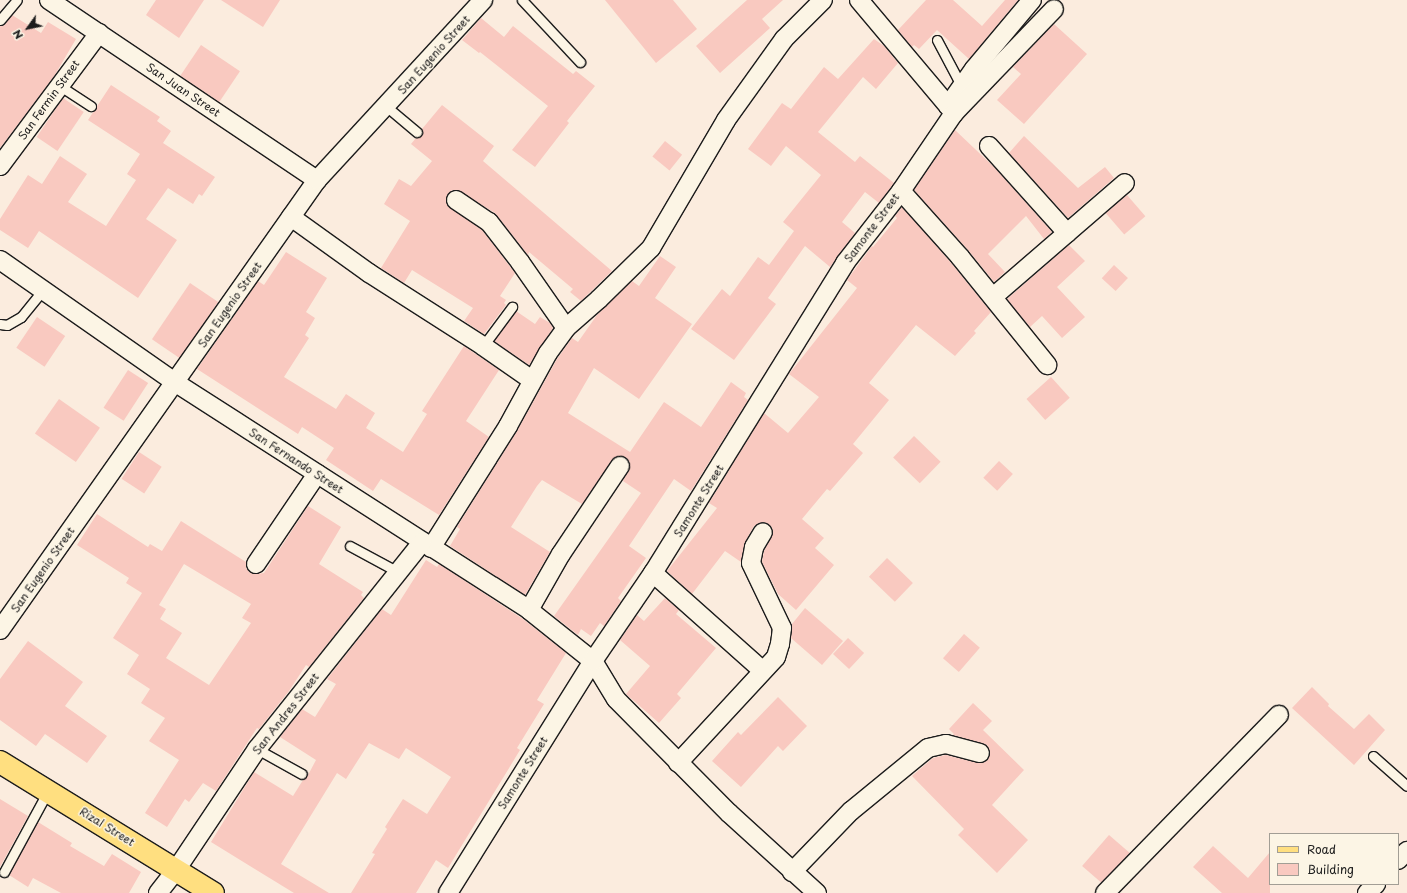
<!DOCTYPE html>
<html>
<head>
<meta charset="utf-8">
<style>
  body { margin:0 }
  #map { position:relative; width:1407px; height:893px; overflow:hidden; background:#fbecde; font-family:"Playpen Sans",sans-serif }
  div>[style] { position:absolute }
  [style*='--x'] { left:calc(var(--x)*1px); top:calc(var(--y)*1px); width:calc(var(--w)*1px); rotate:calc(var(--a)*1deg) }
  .building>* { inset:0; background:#f9c9c0; transform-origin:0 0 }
  .roads { filter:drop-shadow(1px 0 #1c1c1c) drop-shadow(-1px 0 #1c1c1c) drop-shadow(0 1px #1c1c1c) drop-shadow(0 -1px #1c1c1c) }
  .service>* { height:9px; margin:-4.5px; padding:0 4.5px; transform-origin:4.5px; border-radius:4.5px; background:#fcf5e5 }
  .minor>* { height:18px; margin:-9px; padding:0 9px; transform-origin:9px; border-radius:9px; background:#fcf5e5 }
  .primary>* { height:22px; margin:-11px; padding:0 11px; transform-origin:11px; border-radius:11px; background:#ffdf80 }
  span { translate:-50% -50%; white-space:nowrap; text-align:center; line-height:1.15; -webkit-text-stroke:3px #fcf5e5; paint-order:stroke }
  .street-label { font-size:11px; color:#1c1c1c }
  .legend { position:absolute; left:1269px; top:833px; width:130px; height:52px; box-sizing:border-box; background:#fcf5e5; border:1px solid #a29e95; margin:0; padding:5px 7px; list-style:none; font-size:12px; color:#1c1c1c }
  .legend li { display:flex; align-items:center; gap:8px; height:20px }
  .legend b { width:20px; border:1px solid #a29e95 }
  .north { position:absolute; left:8px; top:8px; width:40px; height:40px; -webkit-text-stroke:3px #fcf5e5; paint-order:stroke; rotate:237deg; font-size:11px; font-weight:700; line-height:16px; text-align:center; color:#1c1c1c }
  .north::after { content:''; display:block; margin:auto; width:14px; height:18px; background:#1c1c1c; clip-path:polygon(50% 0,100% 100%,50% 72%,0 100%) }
</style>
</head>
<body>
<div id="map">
  <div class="building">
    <i style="clip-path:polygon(156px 0,204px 0,179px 38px,146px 15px)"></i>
    <i style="clip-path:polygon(221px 0,280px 0,263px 27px)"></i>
    <i style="clip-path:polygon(605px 0,673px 0,697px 29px,656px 63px)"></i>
    <i style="clip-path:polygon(747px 0,783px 0,762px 19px,770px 28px,720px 73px,696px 46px)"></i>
    <i style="clip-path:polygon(926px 0,953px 0,982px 26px,1005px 0,1018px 0,969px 59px,937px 30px,919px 49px,914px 45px,912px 47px,898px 30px)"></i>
    <i style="clip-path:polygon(12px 15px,41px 33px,48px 22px,76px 39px,53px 78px,0 148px,0 26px,5px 24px)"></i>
    <i style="clip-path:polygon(481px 18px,504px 37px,513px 26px,573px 74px,576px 71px,595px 86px,567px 121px,569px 123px,535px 167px,512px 150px,548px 106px,480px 52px,479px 53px,462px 40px)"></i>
    <i style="clip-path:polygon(1054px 24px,1087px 54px,1024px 124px,997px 100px,1021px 74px,1013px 67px)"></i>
    <i style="clip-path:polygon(874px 39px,884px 46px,898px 63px,876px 89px,863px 77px,818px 132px,855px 162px,860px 156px,894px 183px,879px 203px,865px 192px,842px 222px,855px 233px,830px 267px,805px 246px,768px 298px,776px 304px,734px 360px,691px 329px,722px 289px,730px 296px,758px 257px,769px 265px,794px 231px,783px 222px,821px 175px,786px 146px,771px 166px,748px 149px,782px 103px,791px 109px,824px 67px,838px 79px)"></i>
    <i style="left:201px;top:45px;width:47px;height:37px;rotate:34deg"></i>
    <i style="clip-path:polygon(111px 85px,160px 117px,157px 121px,171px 131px,163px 143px,215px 177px,202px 196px,199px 194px,193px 204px,168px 188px,146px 219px,177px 240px,138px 298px,39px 231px,28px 248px,0 230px,0 219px,28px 175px,42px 184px,60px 156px,87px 174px,68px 202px,106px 226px,136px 180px,127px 174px,140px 154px,88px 120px)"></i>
    <i style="left:63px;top:98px;width:25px;height:47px;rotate:34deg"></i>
    <i style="clip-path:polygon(442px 105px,494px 146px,483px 161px,612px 271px,581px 301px,570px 292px,573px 289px,529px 252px,528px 255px,495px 213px,457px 190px,452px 190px,448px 194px,446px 200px,447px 205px,482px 230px,515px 273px,500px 296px,506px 300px,504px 303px,506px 305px,484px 334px,464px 321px,473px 308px,412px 270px,404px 283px,381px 268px,410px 221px,384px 204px,399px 179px,411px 186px,432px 161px,411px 144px,416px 138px,422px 136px,422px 129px)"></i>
    <i style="clip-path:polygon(955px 130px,995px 168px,1052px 232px,1044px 239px,1026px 216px,988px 254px,1005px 272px,994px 282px,968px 250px,914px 190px)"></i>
    <i style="clip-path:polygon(1024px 136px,1078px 188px,1105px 167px,1114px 178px,1068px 218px,1009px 153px)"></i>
    <i style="left:665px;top:141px;width:22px;height:20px;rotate:39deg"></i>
    <i style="left:1127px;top:195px;width:28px;height:28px;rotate:49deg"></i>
    <i style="clip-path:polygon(902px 207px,952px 264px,991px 312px,974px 331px,976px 333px,955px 356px,916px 325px,869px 383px,889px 400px,853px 444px,863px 453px,830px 491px,827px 489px,802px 519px,824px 538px,815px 548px,834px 565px,796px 610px,778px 594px,762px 562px,764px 551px,773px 533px,772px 527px,764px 522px,754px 526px,745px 542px,741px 562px,725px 551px,692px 594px,667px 571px,717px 508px,709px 503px,764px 413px,788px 433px,819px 397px,789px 374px,857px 288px,847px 280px,872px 246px,873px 247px,897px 218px,895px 216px)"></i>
    <i style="clip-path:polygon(1069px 245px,1085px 261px,1057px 287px,1085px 317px,1062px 338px,1042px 316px,1030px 327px,1007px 299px)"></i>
    <i style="clip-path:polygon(286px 252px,327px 278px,306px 312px,315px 318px,305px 335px,309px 338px,284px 377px,336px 409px,346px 394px,375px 413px,366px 428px,403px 452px,427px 414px,422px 411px,464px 346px,499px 370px,466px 421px,489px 437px,439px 515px,381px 479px,373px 491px,326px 460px,334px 448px,302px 427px,298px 434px,197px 369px,258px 281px,264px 285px)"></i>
    <i style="clip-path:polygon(660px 256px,676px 267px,655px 298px,692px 324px,639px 399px,594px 368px,568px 413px,630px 452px,664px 402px,701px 427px,731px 382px,746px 393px,744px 397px,748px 400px,691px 491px,674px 479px,629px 546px,646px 558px,618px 598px,621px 601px,604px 626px,600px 623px,591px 636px,581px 629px,578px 635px,554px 616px,641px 493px,623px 481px,630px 467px,630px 462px,626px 458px,620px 456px,612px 460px,582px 504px,542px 480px,537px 486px,511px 527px,550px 552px,525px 595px,450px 546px,460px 529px,457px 527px,517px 431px,557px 359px,572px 338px,578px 342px,597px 315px,632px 281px,639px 286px)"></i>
    <i style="left:1114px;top:265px;width:19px;height:18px;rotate:43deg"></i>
    <i style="left:190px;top:283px;width:34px;height:68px;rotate:34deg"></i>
    <i style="clip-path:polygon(516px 311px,535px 324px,540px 317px,550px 323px,553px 328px,529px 365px,494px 341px)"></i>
    <i style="left:37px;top:317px;width:34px;height:37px;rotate:34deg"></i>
    <i style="left:128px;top:370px;width:24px;height:45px;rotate:33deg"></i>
    <i style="left:1051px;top:377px;width:28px;height:33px;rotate:48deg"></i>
    <i style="left:59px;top:399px;width:50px;height:42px;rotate:35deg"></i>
    <i style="left:914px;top:436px;width:37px;height:30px;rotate:44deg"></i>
    <i style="left:139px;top:452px;width:27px;height:32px;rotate:33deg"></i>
    <i style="left:999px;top:461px;width:19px;height:23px;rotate:43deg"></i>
    <i style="clip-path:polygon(evenodd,308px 506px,341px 527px,319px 564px,363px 592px,361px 595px,364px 598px,309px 667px,306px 665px,289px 691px,259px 729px,257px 728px,216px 791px,203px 783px,189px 802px,185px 799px,167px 827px,145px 813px,179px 760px,149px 741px,165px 718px,141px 703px,150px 689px,127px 674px,139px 655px,113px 638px,142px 593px,126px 583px,129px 578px,77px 545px,97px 514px,148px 547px,150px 544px,162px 551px,181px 521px,246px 562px,246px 568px,250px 573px,256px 574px,264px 573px,308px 506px,184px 564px,251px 604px,242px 618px,251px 623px,209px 685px,166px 658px,182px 633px,160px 619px,166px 609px,159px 605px,184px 564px)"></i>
    <i style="left:887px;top:558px;width:36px;height:26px;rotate:44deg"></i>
    <i style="clip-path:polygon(426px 560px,437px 567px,439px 564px,523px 619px,566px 653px,537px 700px,544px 704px,517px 748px,520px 750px,448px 868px,436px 860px,416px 893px,351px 893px,375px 854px,372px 853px,387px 829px,385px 827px,403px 799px,427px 814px,451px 777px,406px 748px,399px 759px,369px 743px,346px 779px,337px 773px,281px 864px,329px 893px,294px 893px,211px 842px,254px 772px,293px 796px,303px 780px,307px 777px,316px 760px,280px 737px,302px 709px,315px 717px,336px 684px,327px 679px,382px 609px,391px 615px)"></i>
    <i style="clip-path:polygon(665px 598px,679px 610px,676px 614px,716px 648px,677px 694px,681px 698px,659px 723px,626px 694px,650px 666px,620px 640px,637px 615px,644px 621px)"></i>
    <i style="clip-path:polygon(805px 608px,843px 641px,822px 665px,791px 638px,792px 624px)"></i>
    <i style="left:964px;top:634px;width:21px;height:32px;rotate:41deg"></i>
    <i style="left:848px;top:638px;width:22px;height:22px;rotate:43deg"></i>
    <i style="clip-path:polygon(28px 641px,83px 682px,65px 706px,107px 736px,87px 763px,45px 734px,36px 746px,0 720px,0 679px)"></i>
    <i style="clip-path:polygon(1312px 687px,1329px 704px,1328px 706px,1354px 729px,1369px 714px,1385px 730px,1354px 765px,1292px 708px)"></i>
    <i style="clip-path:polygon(778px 697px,807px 726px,783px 751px,778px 746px,741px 787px,712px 761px,738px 732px,741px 735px)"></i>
    <i style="clip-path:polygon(973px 703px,992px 721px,983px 730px,1024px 770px,992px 805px,1028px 840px,997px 873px,958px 835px,964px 829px,912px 776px,933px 758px,946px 755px,978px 763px,988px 760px,990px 751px,987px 745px,953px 735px,954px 734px,949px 729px)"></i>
    <i style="clip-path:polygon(0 799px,28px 816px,0 867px)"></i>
    <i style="clip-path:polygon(38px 822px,72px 843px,70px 846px,104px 866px,112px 854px,141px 872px,129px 893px,61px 893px,33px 878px,28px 887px,9px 875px)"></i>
    <i style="left:1109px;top:835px;width:28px;height:41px;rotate:41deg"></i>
    <i style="clip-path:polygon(1213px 846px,1248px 878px,1270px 852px,1270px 893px,1222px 893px,1193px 867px)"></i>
  </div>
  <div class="roads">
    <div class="service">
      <i style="--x:522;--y:0;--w:85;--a:46.9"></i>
      <i style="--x:0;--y:20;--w:26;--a:-50"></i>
      <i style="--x:937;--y:40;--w:53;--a:62"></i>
      <i style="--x:60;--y:86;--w:37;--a:33"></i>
      <i style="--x:387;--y:107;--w:39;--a:40"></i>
      <i style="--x:0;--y:324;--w:7;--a:8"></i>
      <i style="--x:7;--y:325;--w:16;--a:-30"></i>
      <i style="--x:21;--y:317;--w:35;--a:-51"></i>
      <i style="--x:483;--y:346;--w:49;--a:-53.4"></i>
      <i style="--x:350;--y:546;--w:55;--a:28.4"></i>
      <i style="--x:257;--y:749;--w:51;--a:29.1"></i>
      <i style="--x:1373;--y:756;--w:45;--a:41.4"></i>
      <i style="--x:4;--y:872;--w:92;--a:-61.5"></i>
    </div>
    <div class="minor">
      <i style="--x:49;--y:0;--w:323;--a:33.9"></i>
      <i style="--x:859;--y:0;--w:148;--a:49.9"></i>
      <i style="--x:948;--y:106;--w:45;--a:-54.9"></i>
      <i style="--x:974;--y:69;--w:90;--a:-50"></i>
      <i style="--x:989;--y:146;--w:117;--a:48.1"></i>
      <i style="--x:0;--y:166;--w:166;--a:-53.3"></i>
      <i style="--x:901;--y:191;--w:89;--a:48.2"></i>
      <i style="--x:960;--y:257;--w:139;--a:51.1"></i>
      <i style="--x:456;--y:200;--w:40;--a:34"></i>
      <i style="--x:489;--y:222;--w:51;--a:52.2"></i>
      <i style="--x:520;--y:262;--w:80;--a:55.1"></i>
      <i style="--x:291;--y:217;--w:96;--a:35.7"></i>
      <i style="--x:369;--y:273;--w:135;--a:32.6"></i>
      <i style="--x:483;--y:346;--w:60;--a:34.8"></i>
      <i style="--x:0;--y:260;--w:215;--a:34.9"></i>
      <i style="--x:176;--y:383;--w:420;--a:32.7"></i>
      <i style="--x:529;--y:610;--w:82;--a:38.6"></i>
      <i style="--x:593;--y:661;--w:44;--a:58.8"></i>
      <i style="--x:616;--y:699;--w:161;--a:45.3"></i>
      <i style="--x:729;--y:813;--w:119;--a:42.3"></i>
      <i style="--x:993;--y:297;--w:174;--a:-40.8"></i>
      <i style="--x:431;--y:548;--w:144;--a:-57.7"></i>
      <i style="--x:508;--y:426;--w:83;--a:-61.3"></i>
      <i style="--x:548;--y:353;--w:31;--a:-54"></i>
      <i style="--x:566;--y:328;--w:44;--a:-41.3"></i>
      <i style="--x:599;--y:299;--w:73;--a:-44.4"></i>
      <i style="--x:651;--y:248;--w:148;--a:-59.6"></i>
      <i style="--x:726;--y:120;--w:100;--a:-54.4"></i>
      <i style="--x:784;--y:39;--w:55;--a:-45"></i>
      <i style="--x:256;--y:564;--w:109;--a:-55.9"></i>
      <i style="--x:653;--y:573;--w:147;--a:41.7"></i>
      <i style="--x:529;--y:610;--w:64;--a:-60.3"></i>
      <i style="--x:561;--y:554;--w:106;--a:-56.2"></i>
      <i style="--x:0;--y:630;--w:550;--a:-54.84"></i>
      <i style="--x:317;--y:180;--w:245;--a:-47.3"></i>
      <i style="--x:678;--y:763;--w:144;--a:-47.2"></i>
      <i style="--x:776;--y:657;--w:14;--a:-73"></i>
      <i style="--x:780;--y:644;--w:16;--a:-83"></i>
      <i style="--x:782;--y:628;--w:72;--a:-115.5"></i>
      <i style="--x:751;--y:563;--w:16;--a:-79"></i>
      <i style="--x:754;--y:547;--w:17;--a:-59"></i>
      <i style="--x:1398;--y:860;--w:13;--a:-45"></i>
      <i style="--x:792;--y:872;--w:85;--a:-46"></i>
      <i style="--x:851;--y:811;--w:99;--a:-39.3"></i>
      <i style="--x:928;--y:748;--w:18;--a:-13"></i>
      <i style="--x:946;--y:744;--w:35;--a:15"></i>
      <i style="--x:158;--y:893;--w:29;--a:-52"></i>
      <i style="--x:176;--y:870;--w:146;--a:-56.2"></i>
      <i style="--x:257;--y:749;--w:265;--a:-51.4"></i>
      <i style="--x:448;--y:893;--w:274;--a:-58"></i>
      <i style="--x:593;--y:661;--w:107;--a:-55.7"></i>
      <i style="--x:653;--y:573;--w:365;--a:-58.2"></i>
      <i style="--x:845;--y:263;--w:91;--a:-52.1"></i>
      <i style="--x:901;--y:191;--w:94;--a:-55.8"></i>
      <i style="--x:954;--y:113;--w:144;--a:-46.1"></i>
      <i style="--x:1105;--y:893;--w:249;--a:-45.7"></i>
      <i style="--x:1367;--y:893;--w:13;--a:-45"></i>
    </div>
    <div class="primary">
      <i style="--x:0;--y:762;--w:250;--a:31.6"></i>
    </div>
  </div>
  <div class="street-label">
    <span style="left:434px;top:55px;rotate:-48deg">San Eugenio Street</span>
    <span style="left:183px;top:90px;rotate:34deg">San Juan Street</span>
    <span style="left:49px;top:100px;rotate:-54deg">San Fermin Street</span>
    <span style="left:872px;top:228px;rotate:-53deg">Samonte Street</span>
    <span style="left:230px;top:305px;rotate:-55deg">San Eugenio Street</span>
    <span style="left:296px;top:461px;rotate:33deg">San Fernando Street</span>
    <span style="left:699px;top:501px;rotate:-58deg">Samonte Street</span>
    <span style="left:43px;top:570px;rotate:-55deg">San Eugenio Street</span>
    <span style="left:286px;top:714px;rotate:-52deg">San Andres Street</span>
    <span style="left:523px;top:773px;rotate:-58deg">Samonte Street</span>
    <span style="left:107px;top:827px;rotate:32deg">Rizal Street</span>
  </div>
  <ul class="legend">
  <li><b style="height:5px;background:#ffdf80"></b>Road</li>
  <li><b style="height:11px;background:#f9c9c0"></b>Building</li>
  </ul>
  <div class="north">N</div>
</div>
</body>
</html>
